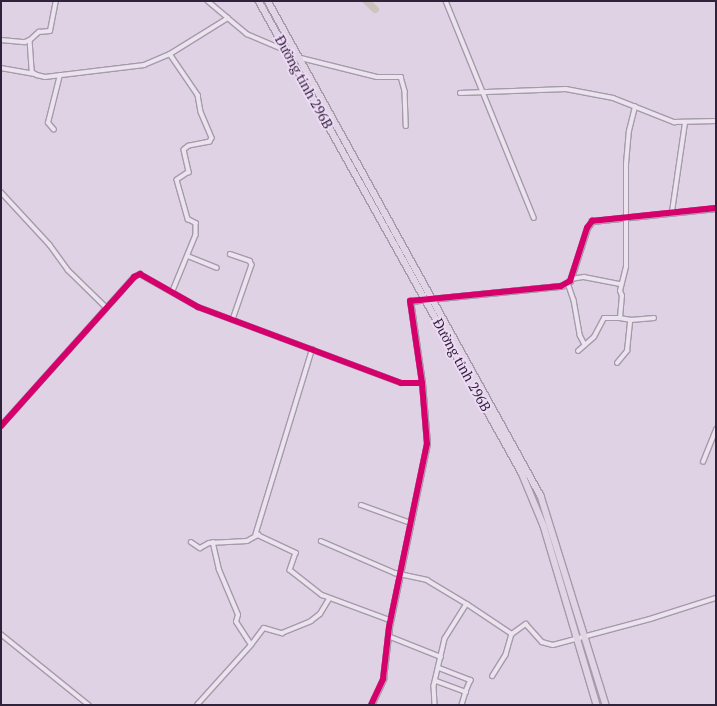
<!DOCTYPE html>
<html>
<head>
<meta charset="utf-8">
<style>
  body { margin:0 }
  #map { position:relative; width:717px; height:706px; overflow:hidden; background:#e0d2e5; font-family:"PT Serif",serif }
  div>[style] { position:absolute }
  [style*='--x'] { left:calc(var(--x)*1px); top:calc(var(--y)*1px); width:calc(var(--w)*1px); rotate:calc(var(--a)*1deg) }
  .river>* { height:7px; margin:-3.5px; padding:0 3.5px; transform-origin:3.5px; border-radius:3.5px; background:#cbc3bc }
  .roads { filter:drop-shadow(1px 0 #a59aab) drop-shadow(-1px 0 #a59aab) drop-shadow(0 1px #a59aab) drop-shadow(0 -1px #a59aab) }
  .minor>* { height:3.5px; margin:-1.75px; padding:0 1.75px; transform-origin:1.75px; border-radius:1.75px; background:#ebe3ee }
  .tertiary>* { height:4.5px; margin:-2.25px; padding:0 2.25px; transform-origin:2.25px; border-radius:2.25px; background:#ebe3ee }
  .primary>* { height:5.5px; margin:-2.75px; padding:0 2.75px; transform-origin:2.75px; border-radius:2.75px; background:#e1d5e5 }
  .cycleway>* { height:6px; margin:-3px; padding:0 3px; transform-origin:3px; border-radius:3px; background:#d6006c }
  span { translate:-50% -50%; white-space:nowrap; text-align:center; line-height:1.15; -webkit-text-stroke:4px #eedaf5; paint-order:stroke }
  .street-label { font-size:14px; color:#2f223b }
  .frame { position:absolute; inset:0; border:2px solid #2f223b; pointer-events:none }
</style>
</head>
<body>
<div id="map">
  <div class="river">
    <i style="--x:366;--y:1;--w:12;--a:42"></i>
  </div>
  <div class="roads">
    <div class="minor">
      <i style="--x:208;--y:1;--w:26;--a:40"></i>
      <i style="--x:446;--y:1;--w:234;--a:67.9"></i>
      <i style="--x:1;--y:40;--w:24;--a:5"></i>
      <i style="--x:25;--y:42;--w:5;--a:-22"></i>
      <i style="--x:30;--y:40;--w:12;--a:-42"></i>
      <i style="--x:39;--y:32;--w:11;--a:-5"></i>
      <i style="--x:50;--y:31;--w:31;--a:-79"></i>
      <i style="--x:30;--y:40;--w:32;--a:86"></i>
      <i style="--x:32;--y:72;--w:6;--a:31"></i>
      <i style="--x:37;--y:75;--w:8;--a:14"></i>
      <i style="--x:45;--y:77;--w:100;--a:-6.9"></i>
      <i style="--x:144;--y:65;--w:28;--a:-23"></i>
      <i style="--x:170;--y:54;--w:50;--a:55.7"></i>
      <i style="--x:198;--y:95;--w:17;--a:80"></i>
      <i style="--x:201;--y:112;--w:28;--a:67"></i>
      <i style="--x:212;--y:138;--w:4;--a:117"></i>
      <i style="--x:210;--y:142;--w:21;--a:169"></i>
      <i style="--x:189;--y:146;--w:6;--a:141"></i>
      <i style="--x:184;--y:150;--w:23;--a:77"></i>
      <i style="--x:189;--y:172;--w:14;--a:146"></i>
      <i style="--x:177;--y:180;--w:41;--a:74.2"></i>
      <i style="--x:188;--y:219;--w:9;--a:27"></i>
      <i style="--x:196;--y:223;--w:12;--a:90"></i>
      <i style="--x:196;--y:235;--w:61;--a:112.3"></i>
      <i style="--x:170;--y:54;--w:68;--a:-31.8"></i>
      <i style="--x:228;--y:18;--w:25;--a:40"></i>
      <i style="--x:247;--y:34;--w:43;--a:23"></i>
      <i style="--x:301;--y:58;--w:78;--a:14"></i>
      <i style="--x:377;--y:77;--w:24;--a:0"></i>
      <i style="--x:401;--y:77;--w:15;--a:74"></i>
      <i style="--x:405;--y:91;--w:35;--a:88"></i>
      <i style="--x:1;--y:68;--w:34;--a:10"></i>
      <i style="--x:460;--y:93;--w:106;--a:-2.2"></i>
      <i style="--x:566;--y:89;--w:48;--a:10.8"></i>
      <i style="--x:613;--y:98;--w:66;--a:21.5"></i>
      <i style="--x:674;--y:122;--w:42;--a:-1.4"></i>
      <i style="--x:54;--y:130;--w:9;--a:-131"></i>
      <i style="--x:48;--y:123;--w:49;--a:-76"></i>
      <i style="--x:1;--y:192;--w:72;--a:47.2"></i>
      <i style="--x:50;--y:245;--w:31;--a:54"></i>
      <i style="--x:68;--y:270;--w:54;--a:44.3"></i>
      <i style="--x:672;--y:212;--w:90;--a:-81.7"></i>
      <i style="--x:230;--y:254;--w:21;--a:19"></i>
      <i style="--x:250;--y:261;--w:4;--a:63"></i>
      <i style="--x:252;--y:265;--w:58;--a:109.1"></i>
      <i style="--x:188;--y:256;--w:31;--a:22"></i>
      <i style="--x:571;--y:279;--w:13;--a:-9"></i>
      <i style="--x:584;--y:277;--w:38;--a:11"></i>
      <i style="--x:568;--y:283;--w:18;--a:71"></i>
      <i style="--x:574;--y:300;--w:36;--a:80"></i>
      <i style="--x:580;--y:335;--w:11;--a:63"></i>
      <i style="--x:620;--y:318;--w:11;--a:10"></i>
      <i style="--x:631;--y:320;--w:23;--a:-5"></i>
      <i style="--x:578;--y:351;--w:21;--a:-41"></i>
      <i style="--x:594;--y:337;--w:21;--a:-62"></i>
      <i style="--x:604;--y:318;--w:16;--a:0"></i>
      <i style="--x:620;--y:318;--w:22;--a:-85"></i>
      <i style="--x:622;--y:296;--w:5;--a:-112"></i>
      <i style="--x:620;--y:291;--w:25;--a:-76"></i>
      <i style="--x:626;--y:267;--w:103;--a:-90"></i>
      <i style="--x:626;--y:164;--w:33;--a:-85"></i>
      <i style="--x:629;--y:131;--w:25;--a:-76"></i>
      <i style="--x:617;--y:363;--w:16;--a:-50"></i>
      <i style="--x:627;--y:351;--w:31;--a:-84"></i>
      <i style="--x:1;--y:426;--w:200;--a:-48.2"></i>
      <i style="--x:134;--y:277;--w:7;--a:-27"></i>
      <i style="--x:140;--y:274;--w:67;--a:29.6"></i>
      <i style="--x:198;--y:307;--w:217;--a:20.5"></i>
      <i style="--x:401;--y:383;--w:21;--a:0"></i>
      <i style="--x:703;--y:462;--w:35;--a:-68"></i>
      <i style="--x:361;--y:505;--w:53;--a:19.8"></i>
      <i style="--x:255;--y:536;--w:195;--a:-73"></i>
      <i style="--x:321;--y:541;--w:81;--a:23.4"></i>
      <i style="--x:395;--y:573;--w:33;--a:12"></i>
      <i style="--x:427;--y:580;--w:47;--a:31"></i>
      <i style="--x:467;--y:604;--w:41;--a:122.2"></i>
      <i style="--x:445;--y:639;--w:48;--a:103.2"></i>
      <i style="--x:434;--y:686;--w:19;--a:87"></i>
      <i style="--x:191;--y:542;--w:11;--a:34"></i>
      <i style="--x:200;--y:548;--w:10;--a:-29"></i>
      <i style="--x:209;--y:543;--w:38;--a:-3"></i>
      <i style="--x:247;--y:541;--w:13;--a:-29"></i>
      <i style="--x:258;--y:535;--w:42;--a:25.3"></i>
      <i style="--x:296;--y:553;--w:18;--a:109"></i>
      <i style="--x:290;--y:570;--w:41;--a:38"></i>
      <i style="--x:322;--y:595;--w:72;--a:20.2"></i>
      <i style="--x:467;--y:604;--w:54;--a:33.7"></i>
      <i style="--x:512;--y:634;--w:22;--a:106"></i>
      <i style="--x:506;--y:655;--w:25;--a:122"></i>
      <i style="--x:1;--y:634;--w:113;--a:38.9"></i>
      <i style="--x:512;--y:634;--w:17;--a:-36"></i>
      <i style="--x:526;--y:624;--w:24;--a:48"></i>
      <i style="--x:542;--y:642;--w:11;--a:15"></i>
      <i style="--x:553;--y:645;--w:100;--a:-15"></i>
      <i style="--x:650;--y:619;--w:69;--a:-17.7"></i>
      <i style="--x:388;--y:636;--w:57;--a:21.6"></i>
      <i style="--x:251;--y:645;--w:21;--a:-53"></i>
      <i style="--x:264;--y:628;--w:19;--a:16"></i>
      <i style="--x:282;--y:633;--w:31;--a:-22"></i>
      <i style="--x:311;--y:621;--w:11;--a:-38"></i>
      <i style="--x:320;--y:614;--w:17;--a:-59"></i>
      <i style="--x:439;--y:668;--w:34;--a:21"></i>
      <i style="--x:471;--y:680;--w:13;--a:113"></i>
      <i style="--x:436;--y:681;--w:32;--a:20"></i>
      <i style="--x:466;--y:692;--w:14;--a:107"></i>
      <i style="--x:197;--y:705;--w:81;--a:-48"></i>
      <i style="--x:251;--y:645;--w:27;--a:-123"></i>
      <i style="--x:236;--y:622;--w:7;--a:-74"></i>
      <i style="--x:238;--y:615;--w:49;--a:-112.9"></i>
      <i style="--x:219;--y:570;--w:28;--a:-103"></i>
    </div>
    <div class="tertiary">
      <i style="--x:371;--y:705;--w:29;--a:-65"></i>
      <i style="--x:383;--y:679;--w:52;--a:-83.4"></i>
      <i style="--x:389;--y:627;--w:187;--a:-78.3"></i>
      <i style="--x:427;--y:444;--w:61;--a:-94.7"></i>
      <i style="--x:422;--y:383;--w:83;--a:-98.3"></i>
      <i style="--x:410;--y:301;--w:152;--a:-5.7"></i>
      <i style="--x:561;--y:286;--w:10;--a:-29"></i>
      <i style="--x:570;--y:281;--w:56;--a:-72.2"></i>
      <i style="--x:587;--y:228;--w:9;--a:-54"></i>
      <i style="--x:592;--y:221;--w:125;--a:-6"></i>
    </div>
    <div class="primary">
      <i style="--x:259;--y:1;--w:540;--a:60.87"></i>
      <i style="--x:522;--y:473;--w:57;--a:67.5"></i>
      <i style="--x:544;--y:526;--w:187;--a:73.5"></i>
      <i style="--x:268;--y:1;--w:565;--a:61.12"></i>
      <i style="--x:541;--y:496;--w:219;--a:72.7"></i>
    </div>
  </div>
  <div class="cycleway">
    <i style="--x:1;--y:426;--w:200;--a:-48.2"></i>
    <i style="--x:134;--y:277;--w:7;--a:-27"></i>
    <i style="--x:140;--y:274;--w:67;--a:29.6"></i>
    <i style="--x:198;--y:307;--w:217;--a:20.5"></i>
    <i style="--x:401;--y:383;--w:21;--a:0"></i>
    <i style="--x:371;--y:705;--w:29;--a:-65"></i>
    <i style="--x:383;--y:679;--w:52;--a:-83.4"></i>
    <i style="--x:389;--y:627;--w:187;--a:-78.3"></i>
    <i style="--x:427;--y:444;--w:61;--a:-94.7"></i>
    <i style="--x:422;--y:383;--w:83;--a:-98.3"></i>
    <i style="--x:410;--y:301;--w:152;--a:-5.7"></i>
    <i style="--x:561;--y:286;--w:10;--a:-29"></i>
    <i style="--x:570;--y:281;--w:56;--a:-72.2"></i>
    <i style="--x:587;--y:228;--w:9;--a:-54"></i>
    <i style="--x:592;--y:221;--w:125;--a:-6"></i>
  </div>
  <div class="street-label">
    <span style="left:304px;top:82px;rotate:61deg">Đường tỉnh 296B</span>
    <span style="left:462px;top:365px;rotate:61deg">Đường tỉnh 296B</span>
  </div>
  <div class="frame"></div>
</div>
</body>
</html>
